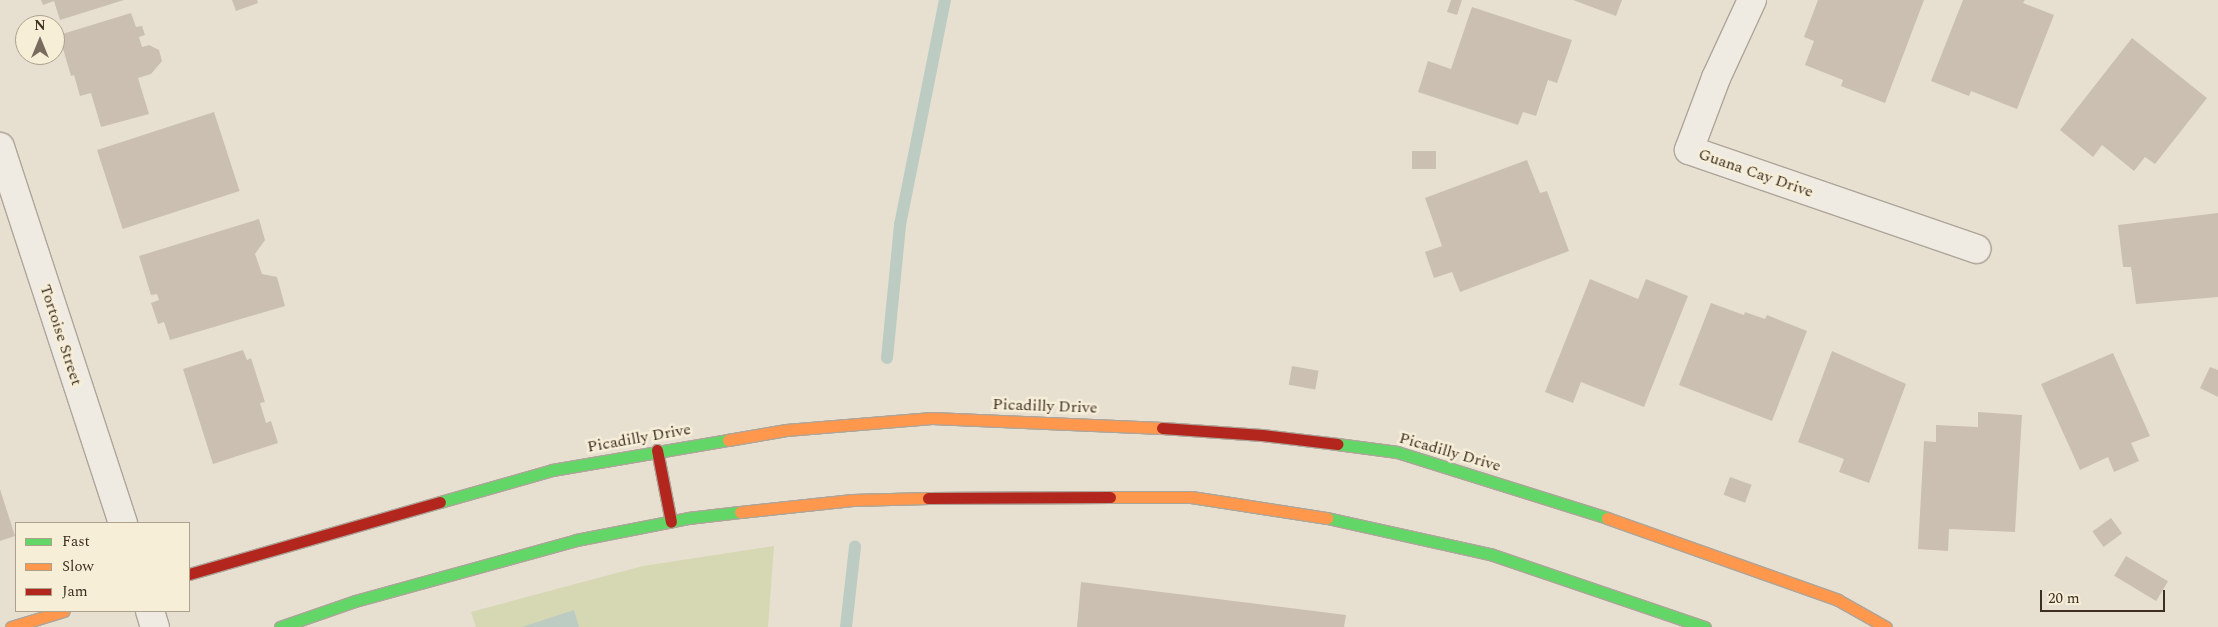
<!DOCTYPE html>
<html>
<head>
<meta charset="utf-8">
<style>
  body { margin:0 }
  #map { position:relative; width:2218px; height:627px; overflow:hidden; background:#e7e0d1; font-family:Spectral,serif }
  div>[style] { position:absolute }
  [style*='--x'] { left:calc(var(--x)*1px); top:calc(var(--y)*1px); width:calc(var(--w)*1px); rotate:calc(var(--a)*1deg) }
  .green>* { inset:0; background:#d6d7b3 }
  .water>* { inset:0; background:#bcccc2 }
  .stream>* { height:12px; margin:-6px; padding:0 6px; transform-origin:6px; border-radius:6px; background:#bcccc2 }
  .building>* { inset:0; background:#cbbfb2; transform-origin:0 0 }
  .roads { filter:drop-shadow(1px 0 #ada599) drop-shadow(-1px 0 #ada599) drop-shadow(0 1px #ada599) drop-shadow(0 -1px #ada599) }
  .street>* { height:28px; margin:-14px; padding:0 14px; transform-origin:14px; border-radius:14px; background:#efebe3 }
  .fast>* { height:11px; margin:-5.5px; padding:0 5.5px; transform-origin:5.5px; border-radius:5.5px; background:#63d668 }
  .slow>* { height:11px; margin:-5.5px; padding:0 5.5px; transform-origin:5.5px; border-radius:5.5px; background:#ff974d }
  .jam>* { height:11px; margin:-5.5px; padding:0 5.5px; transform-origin:5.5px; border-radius:5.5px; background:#b3261e }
  span { translate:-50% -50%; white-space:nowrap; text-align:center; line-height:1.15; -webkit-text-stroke:5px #f7eed8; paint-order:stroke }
  .street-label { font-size:16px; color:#3d2e20 }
  .legend { position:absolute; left:15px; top:522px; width:175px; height:90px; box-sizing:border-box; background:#f7eed8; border:1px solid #ada18e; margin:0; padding:6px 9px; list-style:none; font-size:15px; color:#3d2e20 }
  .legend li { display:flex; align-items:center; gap:10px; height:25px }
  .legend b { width:25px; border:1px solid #ada18e }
  .north { position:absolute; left:15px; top:15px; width:50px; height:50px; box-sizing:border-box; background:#f7eed8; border:1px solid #ada18e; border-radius:50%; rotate:0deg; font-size:14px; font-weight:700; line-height:20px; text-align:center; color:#3d2e20 }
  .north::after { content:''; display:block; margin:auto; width:18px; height:22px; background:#786c5e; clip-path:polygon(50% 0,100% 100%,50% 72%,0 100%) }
  .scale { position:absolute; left:2040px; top:590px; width:125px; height:22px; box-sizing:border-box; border:2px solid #3d2e20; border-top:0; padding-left:6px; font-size:15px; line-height:18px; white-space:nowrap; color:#3d2e20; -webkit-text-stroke:4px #f7eed8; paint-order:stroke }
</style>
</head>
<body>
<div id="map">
  <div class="green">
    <i style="clip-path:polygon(774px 546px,768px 627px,476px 627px,471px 612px,643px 566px)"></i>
  </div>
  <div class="water">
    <i style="clip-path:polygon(574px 610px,579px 627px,522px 627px)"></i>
  </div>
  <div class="stream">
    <i style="--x:887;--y:358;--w:134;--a:-84.4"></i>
    <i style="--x:900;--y:225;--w:229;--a:-78.7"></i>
    <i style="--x:846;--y:627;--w:81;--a:-83.6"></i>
  </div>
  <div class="building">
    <i style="clip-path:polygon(41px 0,124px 0,60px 20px,54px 1px,43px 5px)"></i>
    <i style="clip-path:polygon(232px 0,257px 0,258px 3px,236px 11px)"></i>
    <i style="clip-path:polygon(1451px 0,1462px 0,1457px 15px,1447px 12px)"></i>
    <i style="clip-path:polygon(1573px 0,1622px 0,1616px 16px)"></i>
    <i style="clip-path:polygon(1818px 0,1924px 0,1885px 103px,1841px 86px,1843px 80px,1805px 65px,1814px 41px,1804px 37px)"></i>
    <i style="clip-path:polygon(1963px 0,2025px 0,2023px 3px,2054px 15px,2017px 109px,1971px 91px,1969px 96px,1931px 81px)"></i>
    <i style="clip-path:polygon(1472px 7px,1572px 40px,1557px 83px,1548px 80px,1536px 116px,1523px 112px,1518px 125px,1418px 92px,1428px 61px,1451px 69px)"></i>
    <i style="clip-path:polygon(131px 13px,136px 27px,142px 26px,145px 35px,139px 37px,142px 47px,149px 45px,159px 50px,162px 61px,151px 74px,138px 78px,149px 114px,101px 127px,91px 93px,80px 96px,74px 75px,71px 76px,59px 35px)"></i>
    <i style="clip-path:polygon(2132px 38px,2207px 98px,2155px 164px,2145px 157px,2134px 171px,2102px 145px,2093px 157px,2060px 130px)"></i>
    <i style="left:214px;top:112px;width:83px;height:123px;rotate:72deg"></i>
    <i style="left:1436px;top:151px;width:18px;height:24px;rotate:90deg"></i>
    <i style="clip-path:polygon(1527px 160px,1540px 193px,1547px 191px,1569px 251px,1460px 292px,1452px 272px,1434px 278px,1425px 252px,1442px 246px,1425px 198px)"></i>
    <i style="clip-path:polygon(2218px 213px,2218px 297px,2136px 304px,2131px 267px,2123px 267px,2118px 225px)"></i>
    <i style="clip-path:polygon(259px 219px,265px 240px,255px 254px,262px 274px,277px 277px,285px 306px,170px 340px,164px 322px,158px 324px,151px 303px,159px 300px,157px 294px,151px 295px,139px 256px)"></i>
    <i style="clip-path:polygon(1590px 279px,1638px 299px,1646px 279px,1688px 296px,1644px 407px,1581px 382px,1573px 403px,1545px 392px)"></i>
    <i style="clip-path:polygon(1711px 303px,1744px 315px,1745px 312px,1765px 319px,1767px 315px,1807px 331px,1772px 421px,1679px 385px)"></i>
    <i style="clip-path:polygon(243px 350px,247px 360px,251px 358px,265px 402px,260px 403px,266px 423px,271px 421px,278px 443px,213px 464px,183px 369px)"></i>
    <i style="clip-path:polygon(1832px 351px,1906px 384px,1869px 483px,1839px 472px,1844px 459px,1798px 442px)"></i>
    <i style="clip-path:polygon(2113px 353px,2150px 436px,2131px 443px,2139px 461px,2114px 472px,2108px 457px,2080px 470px,2041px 384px)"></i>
    <i style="left:1292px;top:366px;width:27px;height:19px;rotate:10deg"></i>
    <i style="clip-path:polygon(2210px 367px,2218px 370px,2218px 397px,2200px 388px)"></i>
    <i style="clip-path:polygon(1978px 412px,2022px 415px,2015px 532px,1949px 529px,1948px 551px,1918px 549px,1924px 441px,1936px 442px,1936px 425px,1978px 427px)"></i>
    <i style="left:1730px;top:477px;width:23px;height:19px;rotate:20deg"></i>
    <i style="clip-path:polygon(0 489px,15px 536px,0 541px)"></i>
    <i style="left:2111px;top:518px;width:19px;height:23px;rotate:54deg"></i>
    <i style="left:2126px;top:556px;width:49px;height:23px;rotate:31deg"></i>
    <i style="clip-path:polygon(1081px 582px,1346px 615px,1344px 627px,1077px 627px)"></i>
  </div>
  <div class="roads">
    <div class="street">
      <i style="--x:1752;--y:0;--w:86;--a:114.8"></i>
      <i style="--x:1716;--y:78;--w:77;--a:110.6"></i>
      <i style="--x:1689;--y:150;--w:304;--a:19"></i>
      <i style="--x:0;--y:147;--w:396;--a:71.9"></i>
      <i style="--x:150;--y:611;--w:17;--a:73"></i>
    </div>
    <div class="fast">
      <i style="--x:1337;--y:444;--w:61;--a:7.6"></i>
      <i style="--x:1397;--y:452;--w:220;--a:17.4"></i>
      <i style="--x:440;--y:502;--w:116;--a:-15.9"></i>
      <i style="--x:552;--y:470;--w:179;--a:-9.7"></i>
      <i style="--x:1327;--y:518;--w:167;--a:12.5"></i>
      <i style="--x:1490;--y:554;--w:227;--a:18.8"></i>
      <i style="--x:280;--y:627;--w:79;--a:-19.1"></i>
      <i style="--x:355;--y:601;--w:229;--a:-15.4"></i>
      <i style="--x:576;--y:540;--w:114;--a:-11.1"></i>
      <i style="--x:688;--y:518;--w:52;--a:-6.6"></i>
    </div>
    <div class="slow">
      <i style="--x:728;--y:440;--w:59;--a:-9.8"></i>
      <i style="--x:786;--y:430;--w:146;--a:-4.7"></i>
      <i style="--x:932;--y:418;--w:230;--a:2.5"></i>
      <i style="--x:1110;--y:497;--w:81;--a:0"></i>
      <i style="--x:1191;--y:497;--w:138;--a:8.8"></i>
      <i style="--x:740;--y:512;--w:113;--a:-6.1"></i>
      <i style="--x:852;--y:500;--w:76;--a:-1.5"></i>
      <i style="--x:1607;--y:518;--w:245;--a:19.5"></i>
      <i style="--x:1838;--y:600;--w:55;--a:29.4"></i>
      <i style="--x:11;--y:627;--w:55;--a:-16.8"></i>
    </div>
    <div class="jam">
      <i style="--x:1162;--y:428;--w:100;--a:4"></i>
      <i style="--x:1262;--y:435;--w:76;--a:6.8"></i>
      <i style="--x:657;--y:450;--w:73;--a:79"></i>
      <i style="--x:928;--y:498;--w:182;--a:-0.3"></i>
      <i style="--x:189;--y:574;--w:261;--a:-16"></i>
    </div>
  </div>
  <div class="street-label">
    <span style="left:1756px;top:173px;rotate:19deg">Guana Cay Drive</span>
    <span style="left:61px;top:335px;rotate:72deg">Tortoise Street</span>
    <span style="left:1045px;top:406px;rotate:2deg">Picadilly Drive</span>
    <span style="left:639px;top:438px;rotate:-10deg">Picadilly Drive</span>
    <span style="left:1450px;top:452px;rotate:16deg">Picadilly Drive</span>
  </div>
  <ul class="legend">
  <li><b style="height:6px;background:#63d668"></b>Fast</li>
  <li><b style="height:6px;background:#ff974d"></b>Slow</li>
  <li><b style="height:6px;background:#b3261e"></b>Jam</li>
  </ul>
  <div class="north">N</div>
  <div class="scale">20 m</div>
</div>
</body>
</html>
